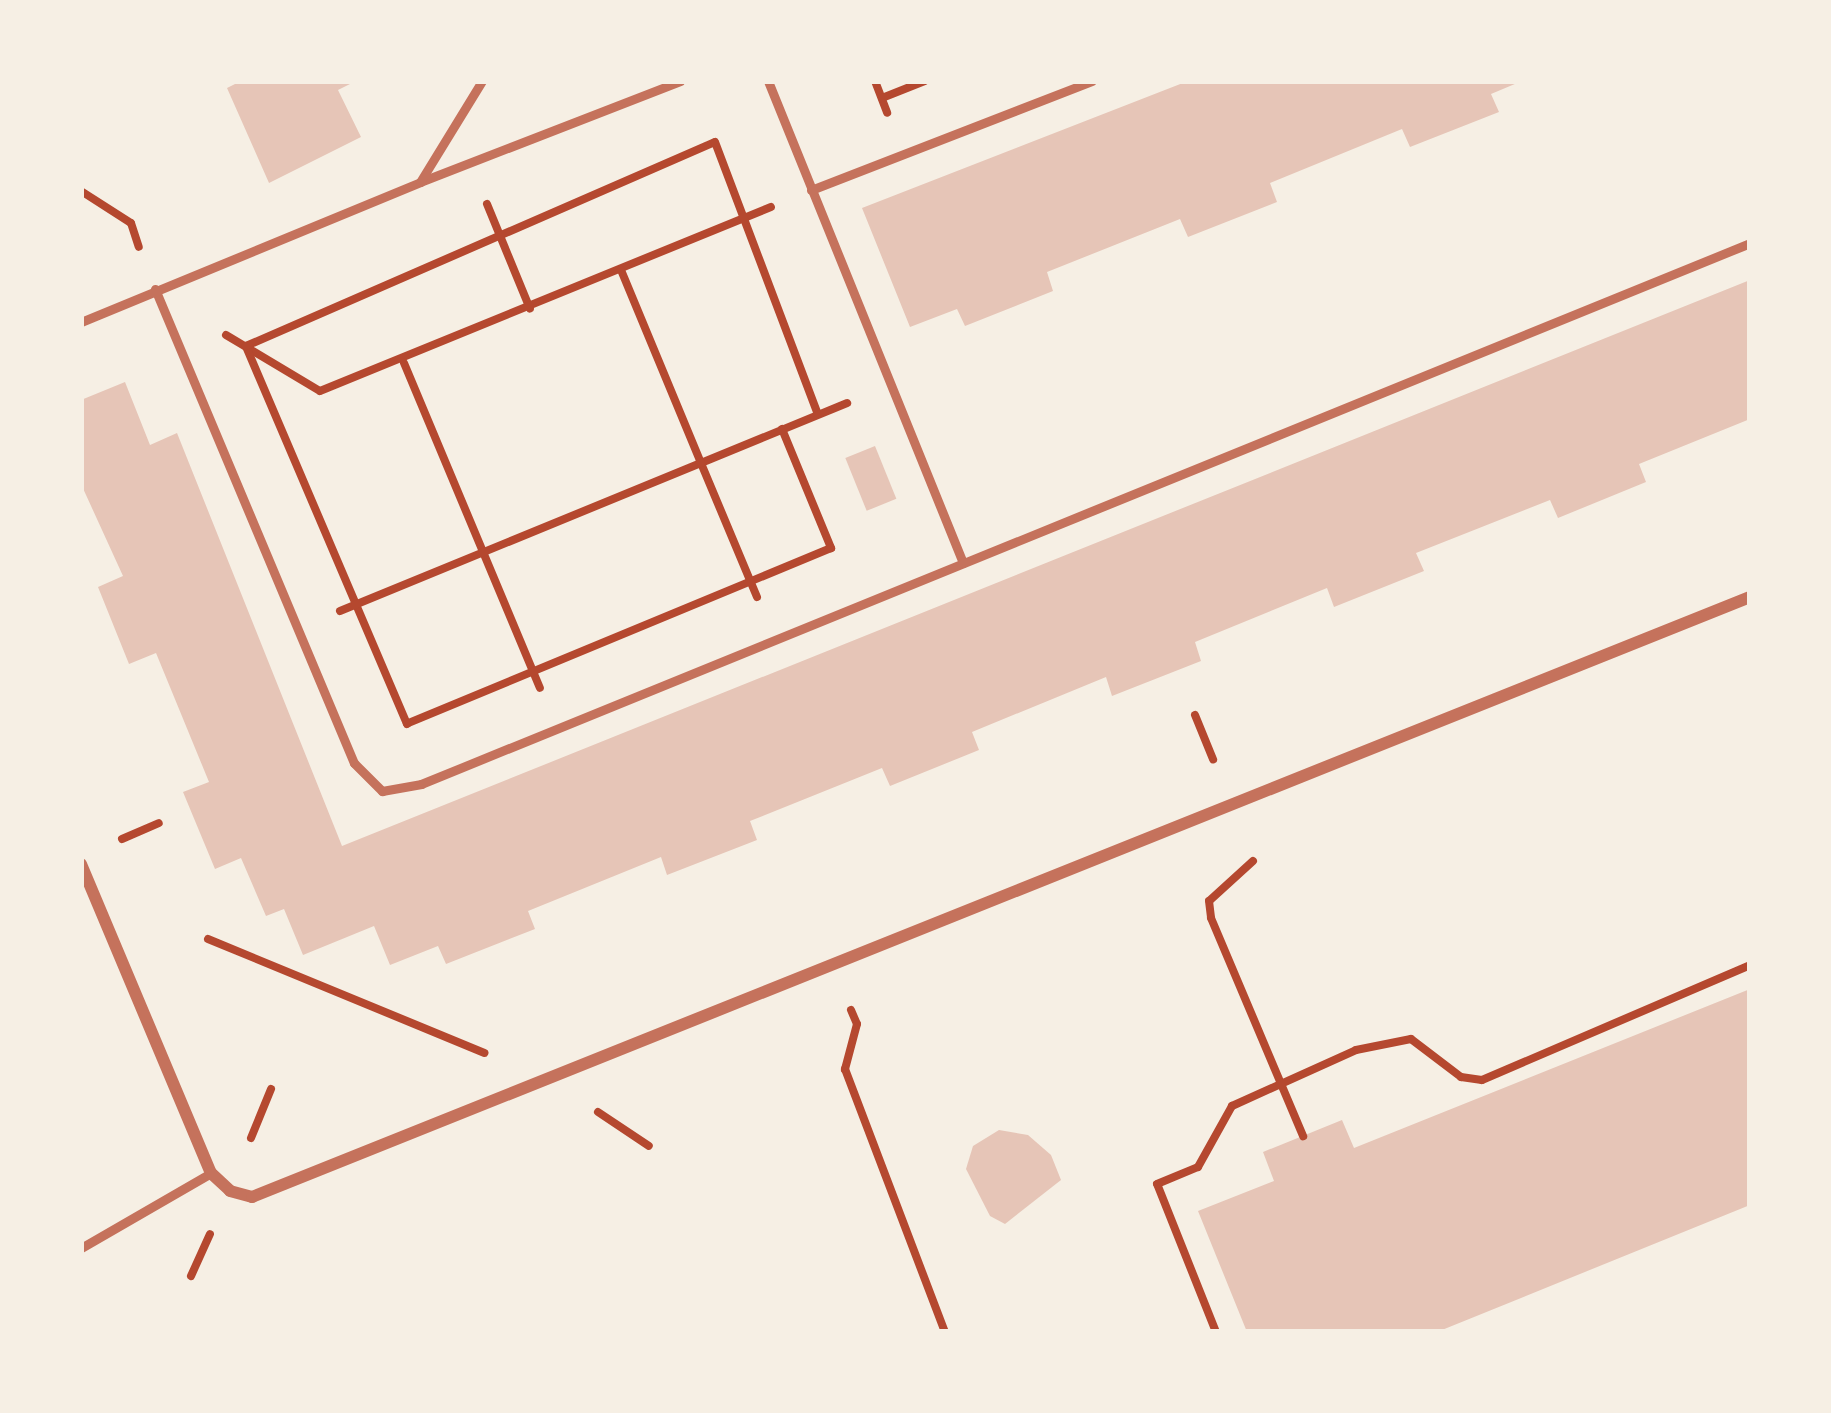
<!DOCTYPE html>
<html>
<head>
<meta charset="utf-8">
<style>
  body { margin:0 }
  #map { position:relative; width:1831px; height:1413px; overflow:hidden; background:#f6efe4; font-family:Rubik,sans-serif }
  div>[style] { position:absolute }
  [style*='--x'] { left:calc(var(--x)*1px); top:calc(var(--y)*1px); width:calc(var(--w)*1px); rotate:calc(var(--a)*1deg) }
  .building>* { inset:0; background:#e6c5b7; transform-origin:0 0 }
  .path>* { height:8px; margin:-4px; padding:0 4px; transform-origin:4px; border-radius:4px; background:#b5482f }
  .service>* { height:9px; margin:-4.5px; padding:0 4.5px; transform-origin:4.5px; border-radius:4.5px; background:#c5725c }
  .minor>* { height:12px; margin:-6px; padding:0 6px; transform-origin:6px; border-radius:6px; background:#c5725c }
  span { translate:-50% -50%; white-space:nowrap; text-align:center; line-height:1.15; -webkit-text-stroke:9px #f6efe4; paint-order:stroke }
  .frame { position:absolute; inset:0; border:84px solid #f6efe4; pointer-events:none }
</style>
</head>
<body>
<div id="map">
  <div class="building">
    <i style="clip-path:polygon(241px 81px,356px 81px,338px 90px,361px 137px,269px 183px,227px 88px)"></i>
    <i style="clip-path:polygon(1188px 81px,1522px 81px,1491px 94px,1499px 112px,1410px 147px,1402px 129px,1270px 183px,1277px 202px,1188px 237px,1180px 219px,1047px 272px,1053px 291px,965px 326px,957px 309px,910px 327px,862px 208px)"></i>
    <i style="clip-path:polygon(1750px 280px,1750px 419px,1639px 464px,1646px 482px,1558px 518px,1550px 500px,1416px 553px,1424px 571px,1334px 607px,1327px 588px,1195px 642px,1201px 661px,1112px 696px,1106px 677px,972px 732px,979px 750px,890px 786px,882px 768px,750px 821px,757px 840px,667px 875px,661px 857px,528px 911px,535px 929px,446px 964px,438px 946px,390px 965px,374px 926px,303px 955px,284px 909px,266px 916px,241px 858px,215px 869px,183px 792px,209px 782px,156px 653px,129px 664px,98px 587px,123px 576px,81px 484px,81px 400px,125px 382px,150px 445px,177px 433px,342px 846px)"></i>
    <i style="left:875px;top:446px;width:57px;height:32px;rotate:68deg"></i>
    <i style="clip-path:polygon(1750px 989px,1750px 1205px,1437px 1332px,1247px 1332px,1198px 1211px,1274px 1181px,1263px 1152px,1342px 1120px,1354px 1148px)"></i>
    <i style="clip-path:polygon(999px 1130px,1028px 1135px,1051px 1155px,1061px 1180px,1005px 1224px,990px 1216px,966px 1169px,973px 1146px)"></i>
  </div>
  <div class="path">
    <i style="--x:875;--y:81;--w:34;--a:69"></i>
    <i style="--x:882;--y:98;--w:46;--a:-21.6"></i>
    <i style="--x:81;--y:191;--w:59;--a:32.6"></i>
    <i style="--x:131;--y:223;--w:25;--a:72"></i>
    <i style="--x:487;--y:204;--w:113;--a:67.7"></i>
    <i style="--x:226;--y:335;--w:109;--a:30.8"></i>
    <i style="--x:320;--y:391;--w:487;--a:-22.2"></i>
    <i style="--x:404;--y:363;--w:352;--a:67.3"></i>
    <i style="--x:782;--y:429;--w:129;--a:67.6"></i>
    <i style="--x:831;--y:548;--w:459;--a:157.5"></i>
    <i style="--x:407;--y:724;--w:411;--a:-113.1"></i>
    <i style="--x:246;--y:346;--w:511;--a:-23.51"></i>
    <i style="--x:715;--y:142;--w:291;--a:69.3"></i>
    <i style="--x:757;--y:597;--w:145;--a:-112.7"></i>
    <i style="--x:701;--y:463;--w:158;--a:-22.3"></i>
    <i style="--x:340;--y:611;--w:390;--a:-22.3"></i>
    <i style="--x:701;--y:463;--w:209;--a:-112.5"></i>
    <i style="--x:1195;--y:715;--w:48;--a:67.8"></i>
    <i style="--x:122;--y:839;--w:40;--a:-23.4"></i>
    <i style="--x:1253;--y:861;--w:59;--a:137.7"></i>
    <i style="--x:1209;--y:901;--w:17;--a:83"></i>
    <i style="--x:1211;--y:918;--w:237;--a:67.1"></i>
    <i style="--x:208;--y:939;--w:299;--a:22.4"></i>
    <i style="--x:851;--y:1010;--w:15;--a:67"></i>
    <i style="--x:857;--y:1024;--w:47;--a:104.9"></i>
    <i style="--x:845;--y:1069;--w:281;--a:69.2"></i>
    <i style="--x:598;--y:1112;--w:61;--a:33.7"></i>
    <i style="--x:251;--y:1138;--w:53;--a:-67.8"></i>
    <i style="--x:191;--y:1276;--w:46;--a:-65.7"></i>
    <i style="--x:1216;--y:1332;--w:159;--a:-111.7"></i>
    <i style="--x:1157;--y:1184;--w:44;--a:-22.5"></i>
    <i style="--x:1198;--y:1167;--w:70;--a:-60.9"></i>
    <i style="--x:1232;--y:1106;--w:136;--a:-24.3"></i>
    <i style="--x:1356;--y:1050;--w:56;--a:-11.3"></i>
    <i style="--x:1411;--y:1039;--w:63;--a:37.2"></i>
    <i style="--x:1461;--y:1077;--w:21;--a:8"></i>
    <i style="--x:1482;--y:1080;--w:292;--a:-23.2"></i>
  </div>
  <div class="service">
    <i style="--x:768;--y:81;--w:520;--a:67.97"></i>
    <i style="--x:420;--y:182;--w:279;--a:-21.2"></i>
    <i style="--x:811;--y:190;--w:301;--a:-21.2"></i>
    <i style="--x:155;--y:289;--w:514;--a:67.23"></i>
    <i style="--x:354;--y:763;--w:40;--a:45"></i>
    <i style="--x:382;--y:791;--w:40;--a:-10"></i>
    <i style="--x:421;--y:784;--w:1435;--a:-22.15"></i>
    <i style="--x:81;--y:322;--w:367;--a:-22.4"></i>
    <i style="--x:420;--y:182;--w:119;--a:-58.5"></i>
    <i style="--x:81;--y:1248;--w:150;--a:-30"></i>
  </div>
  <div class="minor">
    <i style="--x:81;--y:864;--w:335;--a:67.2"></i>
    <i style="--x:211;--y:1173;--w:26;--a:43"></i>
    <i style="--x:230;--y:1191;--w:23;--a:15"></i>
    <i style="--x:252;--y:1197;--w:1614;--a:-21.83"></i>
  </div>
  <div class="frame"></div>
</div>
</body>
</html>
